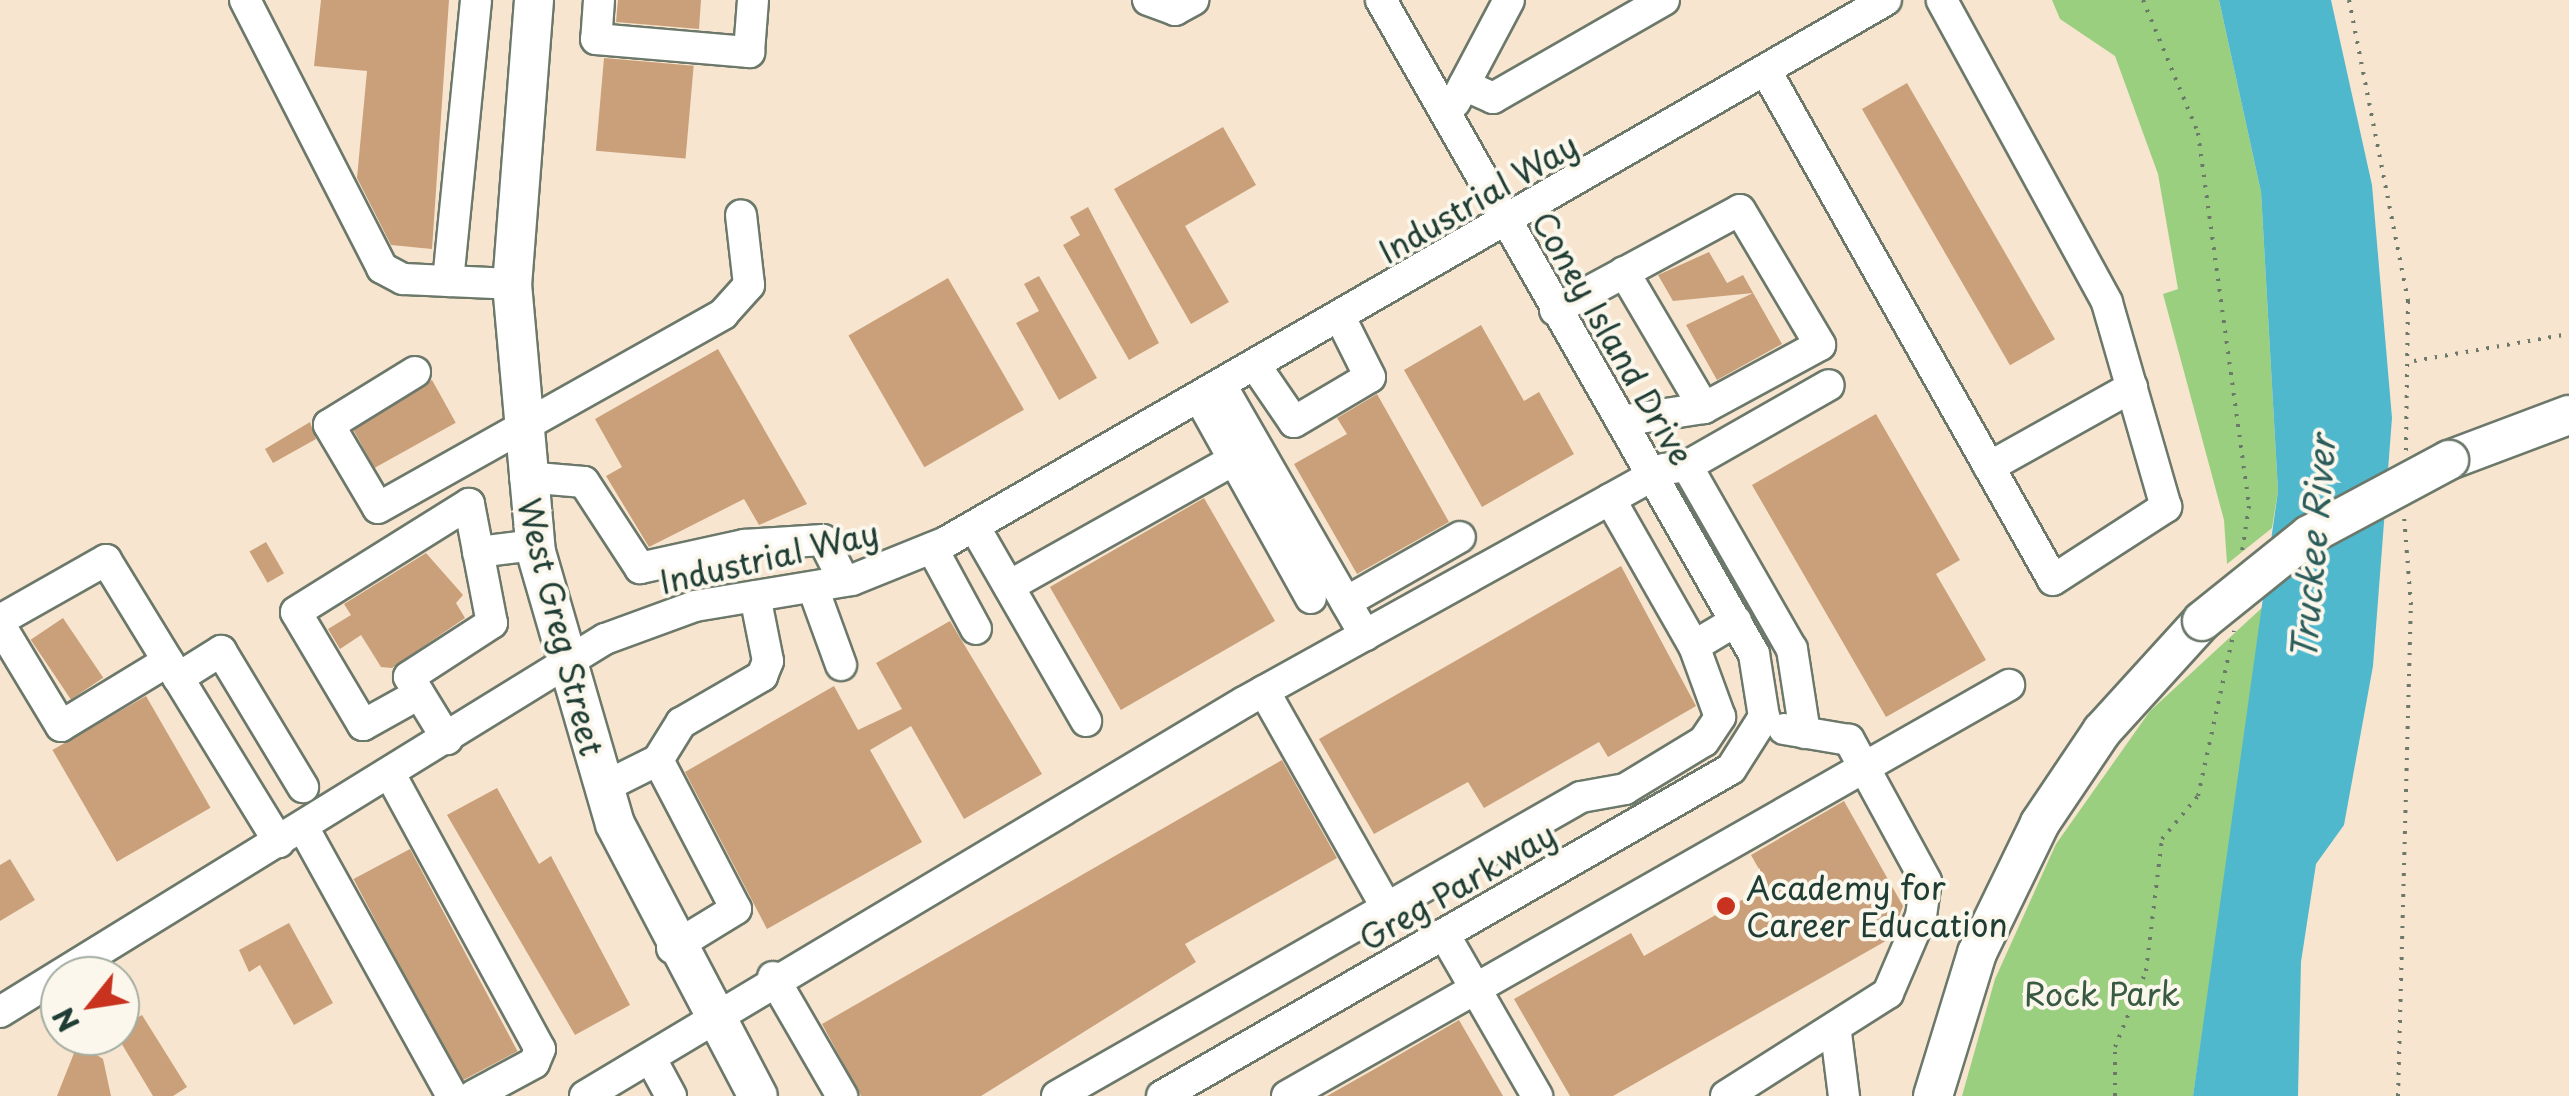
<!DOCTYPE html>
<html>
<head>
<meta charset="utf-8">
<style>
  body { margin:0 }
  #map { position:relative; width:2569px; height:1096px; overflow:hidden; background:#f7e5cf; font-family:"Playpen Sans",sans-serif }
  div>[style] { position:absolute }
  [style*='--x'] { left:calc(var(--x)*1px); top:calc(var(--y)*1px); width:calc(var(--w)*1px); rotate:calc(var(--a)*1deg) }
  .green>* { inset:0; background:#9acf80 }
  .water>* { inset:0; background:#4fb8cd }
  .building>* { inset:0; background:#c9a07a; transform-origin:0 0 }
  .path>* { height:4px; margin-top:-2px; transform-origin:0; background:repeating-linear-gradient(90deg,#6b786a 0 2.5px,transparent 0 10.5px) }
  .roads { filter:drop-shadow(2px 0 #6b786a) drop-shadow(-2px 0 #6b786a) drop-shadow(0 2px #6b786a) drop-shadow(0 -2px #6b786a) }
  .minor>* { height:30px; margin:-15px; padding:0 15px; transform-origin:15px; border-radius:15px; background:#fff }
  .major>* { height:38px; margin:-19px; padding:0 19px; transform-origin:19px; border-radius:19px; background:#fff }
  .bridges { filter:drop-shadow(2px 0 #6b786a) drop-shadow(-2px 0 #6b786a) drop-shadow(0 2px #6b786a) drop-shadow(0 -2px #6b786a) }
  .major-bridge>* { height:38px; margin:-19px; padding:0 19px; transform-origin:19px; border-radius:19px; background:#fff }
  .dots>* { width:28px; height:28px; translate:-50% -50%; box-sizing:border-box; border:5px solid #fbf7ec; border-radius:50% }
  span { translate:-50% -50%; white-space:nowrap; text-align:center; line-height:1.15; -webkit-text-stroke:8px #fbf7ec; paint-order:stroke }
  .street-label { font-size:32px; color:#1f3d34 }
  .poi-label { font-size:32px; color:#1f3d34 }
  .left { translate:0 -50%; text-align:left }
  .park-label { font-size:32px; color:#385a43 }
  .water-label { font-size:35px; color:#2b5c5a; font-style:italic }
  .north { position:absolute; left:40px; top:956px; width:100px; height:100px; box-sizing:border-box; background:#fbf7ec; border:2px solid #a3ada2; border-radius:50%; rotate:240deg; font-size:28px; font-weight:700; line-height:40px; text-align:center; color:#1f3d34 }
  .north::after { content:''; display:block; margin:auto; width:35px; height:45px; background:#c8321e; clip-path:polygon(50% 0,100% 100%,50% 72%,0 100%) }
</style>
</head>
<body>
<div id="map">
  <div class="green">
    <i style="clip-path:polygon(2052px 0,2219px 0,2261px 192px,2278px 491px,2272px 528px,2227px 564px,2224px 520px,2163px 294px,2178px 289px,2158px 174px,2115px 56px,2060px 19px)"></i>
    <i style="clip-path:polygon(2265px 605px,2193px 1096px,1962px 1096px,1995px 979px,2056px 844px,2150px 711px)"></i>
  </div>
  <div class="water">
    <i style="clip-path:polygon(2219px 0,2331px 0,2372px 185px,2392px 418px,2373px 666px,2344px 825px,2316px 864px,2301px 962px,2298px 1096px,2193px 1096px,2278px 491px,2261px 192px)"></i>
  </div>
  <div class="building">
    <i style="clip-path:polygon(321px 0,449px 0,432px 249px,391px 245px,357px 178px,367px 71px,314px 66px)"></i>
    <i style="clip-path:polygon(618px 0,701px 0,699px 29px,616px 22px)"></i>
    <i style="left:604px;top:58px;width:90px;height:93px;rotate:5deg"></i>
    <i style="left:1907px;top:83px;width:296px;height:52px;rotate:60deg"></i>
    <i style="clip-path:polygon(1223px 127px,1256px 185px,1185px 226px,1229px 302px,1191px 324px,1114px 189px)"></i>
    <i style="clip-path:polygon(1088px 207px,1159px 343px,1129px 360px,1063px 245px,1080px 235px,1070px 217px)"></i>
    <i style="clip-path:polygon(1709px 252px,1727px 283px,1743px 275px,1782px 344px,1717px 380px,1686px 325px,1753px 293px,1673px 301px,1658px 275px)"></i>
    <i style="clip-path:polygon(1039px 276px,1097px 378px,1059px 400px,1016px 323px,1039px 311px,1024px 284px)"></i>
    <i style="left:948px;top:278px;width:152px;height:115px;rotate:60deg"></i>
    <i style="clip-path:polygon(1481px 325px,1524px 401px,1539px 392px,1574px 454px,1482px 507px,1404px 370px)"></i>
    <i style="clip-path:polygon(718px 349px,807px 504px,759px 525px,744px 499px,649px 547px,606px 476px,622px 467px,595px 419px)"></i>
    <i style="left:432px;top:380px;width:49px;height:93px;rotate:61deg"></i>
    <i style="clip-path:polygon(1377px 394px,1449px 522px,1357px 574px,1294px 464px,1347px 434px,1337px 418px)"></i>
    <i style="clip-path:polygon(1876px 414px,1960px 560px,1936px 574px,1986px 660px,1886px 717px,1752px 485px)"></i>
    <i style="clip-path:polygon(310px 422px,316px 439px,273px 463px,265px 449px)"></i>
    <i style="left:1204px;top:498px;width:142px;height:178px;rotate:60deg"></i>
    <i style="left:266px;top:542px;width:36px;height:19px;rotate:60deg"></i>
    <i style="clip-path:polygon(426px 553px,463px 595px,456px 603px,465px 618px,392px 668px,381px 667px,361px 635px,340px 649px,328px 629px,351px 615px,344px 604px)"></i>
    <i style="clip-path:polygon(1621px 566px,1696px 706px,1608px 757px,1599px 742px,1484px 808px,1468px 782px,1374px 834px,1319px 739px)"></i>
    <i style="left:63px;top:618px;width:72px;height:39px;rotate:56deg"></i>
    <i style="clip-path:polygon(950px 621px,1042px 774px,964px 819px,911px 726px,870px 750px,922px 842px,767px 929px,685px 772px,834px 686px,858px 730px,902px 709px,876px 663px)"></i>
    <i style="left:146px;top:696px;width:129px;height:108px;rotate:60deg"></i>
    <i style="clip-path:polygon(1282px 760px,1337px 858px,1185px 944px,1196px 962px,981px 1096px,861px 1096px,822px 1024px)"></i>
    <i style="clip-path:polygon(497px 788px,539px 864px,551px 856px,630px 1005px,575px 1035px,447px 815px)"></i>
    <i style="clip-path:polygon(1844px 801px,1903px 906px,1891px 938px,1613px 1096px,1570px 1096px,1514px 999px,1631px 933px,1644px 956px,1768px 885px,1751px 855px)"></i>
    <i style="left:410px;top:849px;width:229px;height:64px;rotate:62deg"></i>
    <i style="clip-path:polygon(10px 859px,35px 900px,0 921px,0 865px)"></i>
    <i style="clip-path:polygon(289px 923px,333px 1003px,294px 1025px,260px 965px,249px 972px,239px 950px)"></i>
    <i style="clip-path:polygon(142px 1015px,187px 1087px,173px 1096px,153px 1096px,120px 1041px,120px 1027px)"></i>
    <i style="clip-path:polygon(1459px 1020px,1503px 1096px,1327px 1096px,1373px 1070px)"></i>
    <i style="clip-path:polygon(78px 1043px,103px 1059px,111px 1096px,57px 1096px)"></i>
  </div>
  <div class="path">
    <i style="--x:2143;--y:0;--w:144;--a:67.5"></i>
    <i style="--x:2198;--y:133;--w:376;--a:82.2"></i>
    <i style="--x:2249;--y:506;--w:47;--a:98.7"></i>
    <i style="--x:2349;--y:0;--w:307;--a:78.9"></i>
    <i style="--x:2408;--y:301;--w:151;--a:90.8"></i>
    <i style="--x:2414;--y:361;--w:157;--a:-9.9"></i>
    <i style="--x:2115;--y:1096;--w:49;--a:-90"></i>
    <i style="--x:2115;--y:1047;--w:82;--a:-67.8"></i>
    <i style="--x:2146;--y:971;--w:133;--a:-83.1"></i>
    <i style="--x:2162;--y:839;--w:56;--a:-50.1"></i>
    <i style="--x:2198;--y:796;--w:169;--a:-77.7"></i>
    <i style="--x:2398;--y:1096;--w:491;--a:-88.5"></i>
    <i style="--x:2411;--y:605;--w:88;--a:-94.5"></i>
  </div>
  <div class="roads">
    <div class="minor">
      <i style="--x:245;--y:0;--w:301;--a:62.9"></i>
      <i style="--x:382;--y:268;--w:24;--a:28"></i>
      <i style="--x:403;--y:279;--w:109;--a:2.6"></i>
      <i style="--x:599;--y:0;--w:39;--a:94"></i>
      <i style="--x:596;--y:39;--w:154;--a:4.9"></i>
      <i style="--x:749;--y:52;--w:52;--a:-85.6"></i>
      <i style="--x:1148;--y:0;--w:29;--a:20"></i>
      <i style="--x:1175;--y:10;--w:21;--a:-29"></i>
      <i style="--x:1766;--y:71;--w:584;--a:60.58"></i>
      <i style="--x:2053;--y:580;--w:135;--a:-32.9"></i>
      <i style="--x:2166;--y:507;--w:213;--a:-106.1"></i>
      <i style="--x:2107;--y:302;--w:344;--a:-118.7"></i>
      <i style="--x:1464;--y:85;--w:32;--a:24"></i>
      <i style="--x:1493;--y:98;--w:197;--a:-29.8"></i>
      <i style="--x:1455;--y:102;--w:115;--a:-62.1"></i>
      <i style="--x:1624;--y:272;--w:158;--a:59.5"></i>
      <i style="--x:448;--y:281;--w:282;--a:-84.3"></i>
      <i style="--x:1555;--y:310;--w:210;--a:-28.4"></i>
      <i style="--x:1740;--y:210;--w:157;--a:59.3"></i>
      <i style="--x:1820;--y:345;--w:132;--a:151.5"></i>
      <i style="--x:1704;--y:408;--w:84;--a:171.1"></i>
      <i style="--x:1255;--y:365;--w:69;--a:55.6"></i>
      <i style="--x:1294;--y:422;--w:88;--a:-30.6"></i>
      <i style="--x:1370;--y:377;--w:67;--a:-116.6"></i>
      <i style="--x:415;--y:372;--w:101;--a:148.4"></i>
      <i style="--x:329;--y:425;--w:96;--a:59.4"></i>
      <i style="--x:378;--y:508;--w:396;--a:-29.3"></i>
      <i style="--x:723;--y:314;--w:39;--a:-48"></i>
      <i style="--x:749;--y:285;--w:70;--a:-96.5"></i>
      <i style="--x:1221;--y:385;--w:289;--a:60.1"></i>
      <i style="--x:1199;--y:397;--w:230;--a:60.9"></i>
      <i style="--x:1687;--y:466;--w:163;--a:-29.7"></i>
      <i style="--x:1989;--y:467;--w:164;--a:-29.2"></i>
      <i style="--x:525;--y:477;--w:59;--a:4.8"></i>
      <i style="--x:584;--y:482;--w:103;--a:56.9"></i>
      <i style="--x:640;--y:568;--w:107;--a:-12.5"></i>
      <i style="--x:744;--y:545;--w:79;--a:-3.6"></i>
      <i style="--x:823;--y:540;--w:46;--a:62.9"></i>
      <i style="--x:1610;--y:499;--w:169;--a:60.3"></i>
      <i style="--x:1694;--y:646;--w:49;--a:-30.8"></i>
      <i style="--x:974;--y:526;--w:225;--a:60.1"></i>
      <i style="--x:932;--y:548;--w:92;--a:61.5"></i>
      <i style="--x:478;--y:552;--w:57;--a:-7"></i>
      <i style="--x:1009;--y:586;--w:259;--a:-29.3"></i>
      <i style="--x:813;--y:588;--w:82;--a:70"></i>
      <i style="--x:1346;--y:602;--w:131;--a:-29.7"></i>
      <i style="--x:0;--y:620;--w:122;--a:-29.5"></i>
      <i style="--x:106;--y:560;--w:331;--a:58.5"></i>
      <i style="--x:0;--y:625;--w:118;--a:58.9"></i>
      <i style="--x:61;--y:726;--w:125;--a:-31.3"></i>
      <i style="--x:178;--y:678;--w:51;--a:-32.1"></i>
      <i style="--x:221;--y:651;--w:159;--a:58.9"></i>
      <i style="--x:1264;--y:691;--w:248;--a:60.5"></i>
      <i style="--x:419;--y:694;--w:64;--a:151"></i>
      <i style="--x:363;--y:725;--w:131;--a:-120.7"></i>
      <i style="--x:296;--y:612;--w:204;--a:-32"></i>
      <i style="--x:469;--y:504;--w:121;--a:79.1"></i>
      <i style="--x:492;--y:623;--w:99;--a:147"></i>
      <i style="--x:409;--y:677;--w:73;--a:58.5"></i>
      <i style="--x:658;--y:760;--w:168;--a:62.4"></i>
      <i style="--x:736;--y:909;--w:75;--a:148.6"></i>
      <i style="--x:390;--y:774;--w:313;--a:61.4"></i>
      <i style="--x:540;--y:1049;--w:15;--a:113"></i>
      <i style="--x:534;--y:1063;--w:69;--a:151.6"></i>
      <i style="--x:602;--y:788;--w:63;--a:-26.6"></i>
      <i style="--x:658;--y:760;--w:44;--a:-58.1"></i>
      <i style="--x:681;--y:723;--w:94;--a:-30.1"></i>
      <i style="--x:762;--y:676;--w:16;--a:-68"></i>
      <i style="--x:768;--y:661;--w:66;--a:-101.3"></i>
      <i style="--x:303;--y:827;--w:308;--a:61"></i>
      <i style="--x:1444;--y:934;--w:187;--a:60.1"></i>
      <i style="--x:773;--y:977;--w:138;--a:59.9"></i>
      <i style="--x:0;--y:1012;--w:711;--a:-31.66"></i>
      <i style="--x:605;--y:639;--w:96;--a:-20.1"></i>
      <i style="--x:695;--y:606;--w:159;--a:-9.4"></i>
      <i style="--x:852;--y:580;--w:101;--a:-22"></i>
      <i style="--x:946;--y:542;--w:1085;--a:-29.97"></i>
      <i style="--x:1836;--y:1033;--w:64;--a:82.8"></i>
      <i style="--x:651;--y:1059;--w:42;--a:61.6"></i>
      <i style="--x:585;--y:1096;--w:768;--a:-30.87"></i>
      <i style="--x:1244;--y:702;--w:480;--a:-29"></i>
      <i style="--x:1664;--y:469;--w:23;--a:-7"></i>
      <i style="--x:1687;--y:466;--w:211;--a:60.2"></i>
      <i style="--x:1792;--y:649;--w:85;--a:81.2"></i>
      <i style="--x:1057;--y:1096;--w:603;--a:-29.71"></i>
      <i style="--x:1581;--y:797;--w:45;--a:-10.3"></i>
      <i style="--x:1625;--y:789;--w:92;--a:-31.3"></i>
      <i style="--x:1704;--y:741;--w:29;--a:-56"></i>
      <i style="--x:1720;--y:717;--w:76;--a:-110.1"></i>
      <i style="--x:1162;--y:1096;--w:656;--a:-29.89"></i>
      <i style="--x:1731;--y:769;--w:62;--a:-57.6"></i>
      <i style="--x:1764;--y:717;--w:64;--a:-99"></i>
      <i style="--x:1754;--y:654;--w:753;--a:-119.7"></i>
      <i style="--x:1287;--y:1096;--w:831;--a:-29.65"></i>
      <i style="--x:1726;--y:1096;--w:192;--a:-32.4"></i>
      <i style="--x:1888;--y:993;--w:84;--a:-66.8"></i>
      <i style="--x:1921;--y:916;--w:35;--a:-82"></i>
      <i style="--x:1926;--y:881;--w:161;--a:-118.6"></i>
      <i style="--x:1849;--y:740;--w:66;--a:-170.4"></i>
    </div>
    <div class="major">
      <i style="--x:534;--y:0;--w:285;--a:94.4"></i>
      <i style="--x:512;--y:284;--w:269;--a:84.9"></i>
      <i style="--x:536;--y:552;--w:283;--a:73.8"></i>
      <i style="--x:615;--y:824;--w:307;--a:62.3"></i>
      <i style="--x:2449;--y:460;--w:128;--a:-20.6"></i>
      <i style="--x:1933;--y:1096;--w:150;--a:-72.9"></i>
      <i style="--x:1977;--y:953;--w:144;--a:-64.1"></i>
      <i style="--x:2040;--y:823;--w:111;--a:-56"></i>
      <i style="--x:2102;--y:731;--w:149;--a:-47.7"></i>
    </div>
  </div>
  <div class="bridges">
    <div class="major-bridge">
      <i style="--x:2202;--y:621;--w:137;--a:-38.8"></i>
      <i style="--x:2309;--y:535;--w:159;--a:-28.2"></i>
    </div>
  </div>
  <div class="dots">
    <i style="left:1726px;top:906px;background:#c8321e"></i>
  </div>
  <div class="street-label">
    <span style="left:1478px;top:198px;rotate:-30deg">Industrial Way</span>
    <span style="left:1613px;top:338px;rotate:60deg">Coney Island Drive</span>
    <span style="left:769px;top:557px;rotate:-13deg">Industrial Way</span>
    <span style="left:561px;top:627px;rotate:76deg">West Greg Street</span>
    <span style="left:1457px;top:886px;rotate:-30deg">Greg Parkway</span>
  </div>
  <div class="poi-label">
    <span class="left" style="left:1746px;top:906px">Academy for<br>Career Education</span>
  </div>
  <div class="park-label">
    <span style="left:2102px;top:993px">Rock Park</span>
  </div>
  <div class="water-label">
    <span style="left:2312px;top:548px;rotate:-85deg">Truckee River</span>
  </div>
  <div class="north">N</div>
</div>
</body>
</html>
